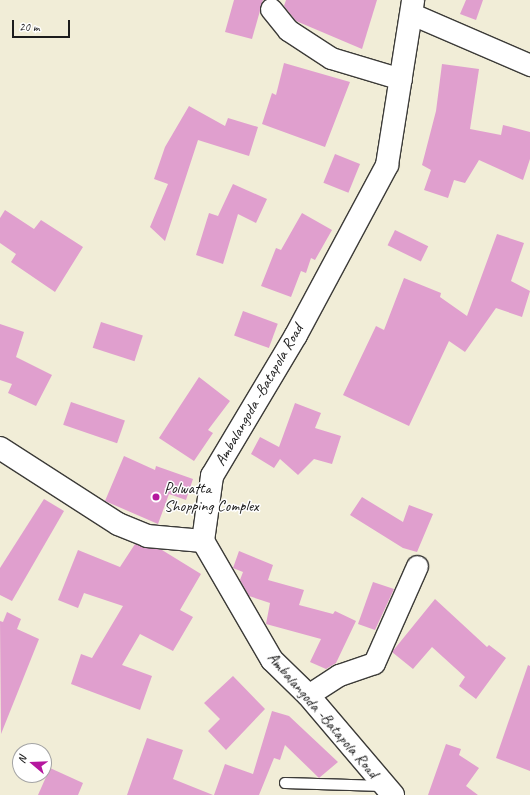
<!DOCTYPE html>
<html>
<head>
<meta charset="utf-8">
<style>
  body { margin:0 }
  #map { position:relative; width:530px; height:795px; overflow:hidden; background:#f1edd7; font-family:Caveat,sans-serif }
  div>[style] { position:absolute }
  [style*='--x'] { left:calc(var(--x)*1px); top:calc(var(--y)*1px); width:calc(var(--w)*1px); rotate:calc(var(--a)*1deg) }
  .building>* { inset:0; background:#e09fce; transform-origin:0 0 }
  .roads { filter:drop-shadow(1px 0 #3c3b38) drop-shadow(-1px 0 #3c3b38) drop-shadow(0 1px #3c3b38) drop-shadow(0 -1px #3c3b38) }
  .service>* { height:10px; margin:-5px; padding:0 5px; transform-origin:5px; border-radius:5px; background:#fff }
  .minor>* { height:21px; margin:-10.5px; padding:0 10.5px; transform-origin:10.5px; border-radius:10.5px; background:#fff }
  .tertiary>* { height:22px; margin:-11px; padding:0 11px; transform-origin:11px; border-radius:11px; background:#fff }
  .secondary>* { height:22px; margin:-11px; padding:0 11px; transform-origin:11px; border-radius:11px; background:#fff }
  .dots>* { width:11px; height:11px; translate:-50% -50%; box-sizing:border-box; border:2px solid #fff; border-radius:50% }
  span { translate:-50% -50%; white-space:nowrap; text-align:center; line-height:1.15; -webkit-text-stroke:3px #fff; paint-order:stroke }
  .street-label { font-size:16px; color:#1c1c1c }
  .poi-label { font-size:16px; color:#1c1c1c }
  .left { translate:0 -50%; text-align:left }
  .north { position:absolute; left:12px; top:743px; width:40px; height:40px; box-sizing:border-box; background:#fff; border:1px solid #a4a4a4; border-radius:50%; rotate:289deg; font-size:11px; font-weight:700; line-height:16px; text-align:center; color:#1c1c1c }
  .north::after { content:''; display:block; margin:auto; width:14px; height:18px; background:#b5179e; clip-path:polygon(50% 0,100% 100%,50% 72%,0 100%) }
  .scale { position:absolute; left:12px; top:20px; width:58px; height:18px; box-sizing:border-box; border:2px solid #1c1c1c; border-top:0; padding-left:5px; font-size:12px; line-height:14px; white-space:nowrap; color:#1c1c1c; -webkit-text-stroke:3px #fff; paint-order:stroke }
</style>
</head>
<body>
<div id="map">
  <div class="building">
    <i style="clip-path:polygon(234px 0,263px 0,252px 39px,225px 32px)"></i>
    <i style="clip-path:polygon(286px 0,377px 0,362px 49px,296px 21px,284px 6px)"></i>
    <i style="clip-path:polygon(466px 0,483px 0,476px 20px,460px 14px)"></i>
    <i style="clip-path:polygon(284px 63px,350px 82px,325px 147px,262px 124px,272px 93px,276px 95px)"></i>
    <i style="clip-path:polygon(442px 64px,479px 69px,470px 129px,501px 135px,503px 125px,530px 132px,530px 159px,523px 180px,479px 160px,465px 183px,454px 180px,448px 198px,424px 190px,431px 170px,422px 165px,436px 111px)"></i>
    <i style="clip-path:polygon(189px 106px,225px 126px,228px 118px,258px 127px,249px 156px,198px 140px,165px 241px,150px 227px,168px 184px,154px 179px,165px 147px)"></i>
    <i style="left:335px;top:154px;width:27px;height:31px;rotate:22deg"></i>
    <i style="clip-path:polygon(233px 184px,267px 199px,256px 223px,238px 214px,223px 264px,196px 255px,209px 213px,218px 216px)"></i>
    <i style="clip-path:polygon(5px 210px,34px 229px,41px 220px,83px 247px,55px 292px,11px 262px,16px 254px,0 243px,0 218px)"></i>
    <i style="clip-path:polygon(302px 213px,332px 230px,315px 260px,311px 258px,306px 273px,301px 271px,291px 297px,261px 286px,276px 248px,281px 250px)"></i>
    <i style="left:395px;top:230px;width:37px;height:17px;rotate:26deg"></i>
    <i style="clip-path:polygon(497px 234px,524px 243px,511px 281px,530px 291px,522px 317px,496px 308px,465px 352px,449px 341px,409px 426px,343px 395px,376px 326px,384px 330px,404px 278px,441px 293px,440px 297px,467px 316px)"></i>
    <i style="left:243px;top:311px;width:37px;height:26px;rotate:20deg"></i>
    <i style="left:101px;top:322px;width:44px;height:27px;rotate:18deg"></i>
    <i style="clip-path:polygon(0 324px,24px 332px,16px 357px,52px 375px,36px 406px,8px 393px,12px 384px,0 380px)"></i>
    <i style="clip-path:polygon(199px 377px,230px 401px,208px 430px,213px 433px,194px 461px,159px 438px)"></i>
    <i style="left:71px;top:402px;width:57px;height:24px;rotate:19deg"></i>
    <i style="clip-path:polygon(295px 403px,321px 413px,315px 428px,341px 436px,332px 464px,314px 459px,298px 475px,280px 459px,274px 468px,251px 454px,260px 437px,279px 447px)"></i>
    <i style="clip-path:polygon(124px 456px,155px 470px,156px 466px,193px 479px,186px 500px,169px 494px,158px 524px,105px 501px)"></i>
    <i style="clip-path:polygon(362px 497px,403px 522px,409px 505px,433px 514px,417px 552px,403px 548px,350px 515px)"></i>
    <i style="clip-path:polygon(44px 499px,64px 511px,12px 601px,0 595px,0 568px)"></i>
    <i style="clip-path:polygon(135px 544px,162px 550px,201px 574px,180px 610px,193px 617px,173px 651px,140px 634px,122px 665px,152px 676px,140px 710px,71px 684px,81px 654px,92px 658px,123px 606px,84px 593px,78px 608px,58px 600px,78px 550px,120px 567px)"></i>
    <i style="clip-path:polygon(239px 551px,273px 565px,268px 580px,304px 590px,299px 605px,333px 614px,335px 611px,356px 621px,336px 663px,326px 669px,310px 662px,321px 639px,266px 624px,270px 603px,249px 596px,240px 580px,243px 572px,233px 568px)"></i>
    <i style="clip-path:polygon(373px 582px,394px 589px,375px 630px,358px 624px)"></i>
    <i style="clip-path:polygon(435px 599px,487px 647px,489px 645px,506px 658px,476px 699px,459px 686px,465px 677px,432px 647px,413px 669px,392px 652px)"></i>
    <i style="clip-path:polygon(7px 612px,21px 619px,17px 629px,39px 639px,1px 734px,0 621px,3px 622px)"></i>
    <i style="clip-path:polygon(528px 665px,530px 666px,530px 771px,496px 758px)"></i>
    <i style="clip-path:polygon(233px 676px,265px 709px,226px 750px,208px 731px,220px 719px,204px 703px)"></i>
    <i style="clip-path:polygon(272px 711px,289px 716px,338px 762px,319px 778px,285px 745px,280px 760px,274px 758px,259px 795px,214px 795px,225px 764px,253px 774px)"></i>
    <i style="clip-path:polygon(147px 738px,183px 750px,173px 779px,213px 795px,127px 795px)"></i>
    <i style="clip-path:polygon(446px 744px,461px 749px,459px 755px,479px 768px,466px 786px,478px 795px,428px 795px)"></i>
    <i style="clip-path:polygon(50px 768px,83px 783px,78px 795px,38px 795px)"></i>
  </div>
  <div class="roads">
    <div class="service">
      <i style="--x:285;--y:783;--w:98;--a:1.8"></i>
    </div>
    <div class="minor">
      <i style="--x:271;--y:9;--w:27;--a:51"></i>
      <i style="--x:288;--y:30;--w:51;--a:33.1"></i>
      <i style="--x:331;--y:58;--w:73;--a:16.7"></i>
      <i style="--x:412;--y:14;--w:129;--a:23.4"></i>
      <i style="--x:308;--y:695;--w:37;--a:-33"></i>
      <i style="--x:339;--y:675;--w:37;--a:-19"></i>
      <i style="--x:374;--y:663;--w:106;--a:-66.1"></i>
    </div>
    <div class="tertiary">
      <i style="--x:0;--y:448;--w:140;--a:32.8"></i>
      <i style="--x:118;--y:524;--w:31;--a:22"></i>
      <i style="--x:147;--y:536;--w:56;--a:5.1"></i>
    </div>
    <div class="secondary">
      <i style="--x:393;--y:795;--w:131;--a:-130.4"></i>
      <i style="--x:308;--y:695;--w:50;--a:-135.8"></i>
      <i style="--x:272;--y:660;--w:138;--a:-120.1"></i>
      <i style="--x:203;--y:541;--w:66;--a:-82.1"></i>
      <i style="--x:212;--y:476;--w:164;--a:-59.2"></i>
      <i style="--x:296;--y:335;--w:193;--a:-61.8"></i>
      <i style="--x:387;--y:165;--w:167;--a:-81"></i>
    </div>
  </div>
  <div class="dots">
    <i style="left:156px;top:497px;background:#b5179e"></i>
  </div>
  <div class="street-label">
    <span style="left:259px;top:395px;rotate:-60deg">Ambalangoda -Batapola Road</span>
    <span style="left:323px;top:715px;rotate:49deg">Ambalangoda -Batapola Road</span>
  </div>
  <div class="poi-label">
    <span class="left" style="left:164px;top:497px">Polwatta<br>Shopping Complex</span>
  </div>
  <div class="north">N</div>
  <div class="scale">20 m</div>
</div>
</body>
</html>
